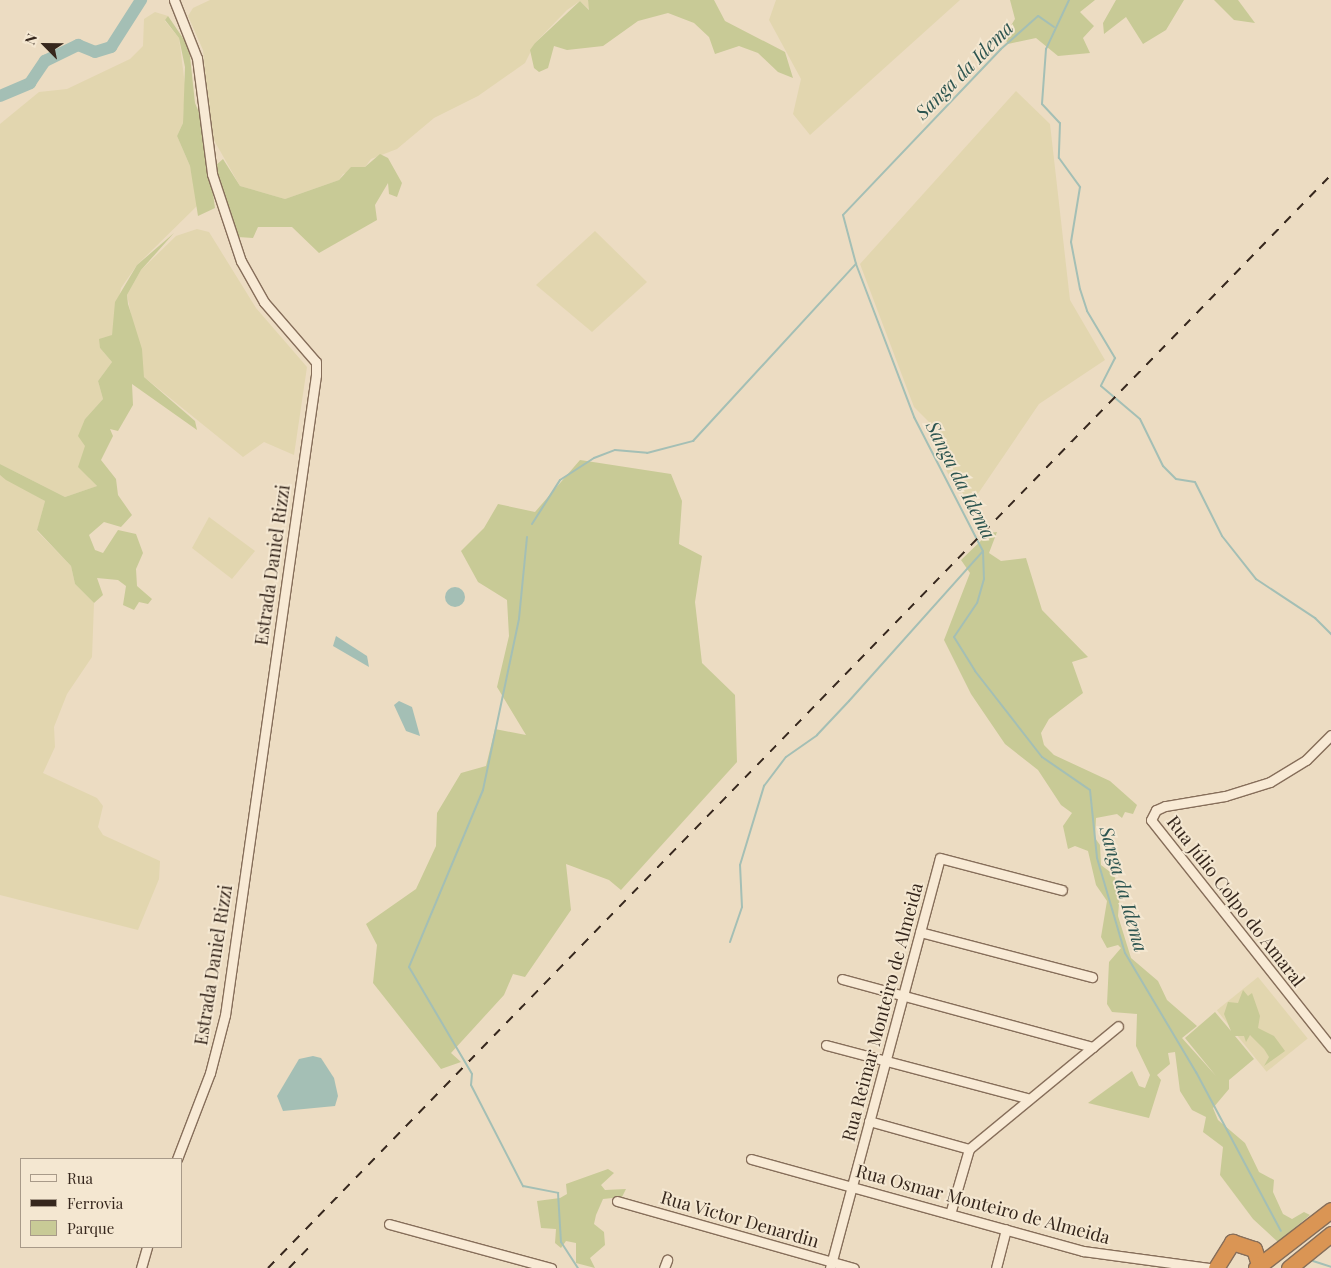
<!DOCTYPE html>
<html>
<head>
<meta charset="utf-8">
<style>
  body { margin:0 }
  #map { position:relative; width:1331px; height:1268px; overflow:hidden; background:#ecdcc2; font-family:"Playfair Display",serif }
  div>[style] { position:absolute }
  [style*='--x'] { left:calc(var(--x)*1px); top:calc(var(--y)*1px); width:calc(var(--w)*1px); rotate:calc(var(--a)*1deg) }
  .farmland>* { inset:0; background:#e2d6af; transform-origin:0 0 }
  .green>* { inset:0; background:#c8ca96 }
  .water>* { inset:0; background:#a4bfb5 }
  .round { border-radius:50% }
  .stream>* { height:2px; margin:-1px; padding:0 1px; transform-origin:1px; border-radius:1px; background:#a4bfb5 }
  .river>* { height:12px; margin:-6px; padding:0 6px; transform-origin:6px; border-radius:6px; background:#a4bfb5 }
  .roads { filter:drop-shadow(1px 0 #866e5a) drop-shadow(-1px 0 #866e5a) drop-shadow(0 1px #866e5a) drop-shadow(0 -1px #866e5a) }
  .street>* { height:9px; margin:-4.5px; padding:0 4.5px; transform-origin:4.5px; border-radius:4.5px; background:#f8ead5 }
  .highway>* { height:15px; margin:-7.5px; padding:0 7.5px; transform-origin:7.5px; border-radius:7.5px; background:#da9554 }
  .rail>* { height:2px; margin-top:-1px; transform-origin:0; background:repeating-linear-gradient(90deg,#36271d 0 9px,transparent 0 18px) }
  span { translate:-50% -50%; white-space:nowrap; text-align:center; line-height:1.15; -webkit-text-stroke:4px #f4e7d1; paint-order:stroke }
  .street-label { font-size:18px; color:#36271d }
  .water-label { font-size:19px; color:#2d5550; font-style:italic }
  .legend { position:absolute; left:20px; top:1158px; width:162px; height:90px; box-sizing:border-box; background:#f4e7d1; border:1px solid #a89a89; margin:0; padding:6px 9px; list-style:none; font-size:15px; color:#36271d }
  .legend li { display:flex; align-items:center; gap:10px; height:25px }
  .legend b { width:25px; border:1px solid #a89a89 }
  .north { position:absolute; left:20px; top:20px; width:50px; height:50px; -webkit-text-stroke:4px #f4e7d1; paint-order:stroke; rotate:293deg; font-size:14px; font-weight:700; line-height:20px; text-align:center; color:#36271d }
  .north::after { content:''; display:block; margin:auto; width:18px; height:22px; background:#36271d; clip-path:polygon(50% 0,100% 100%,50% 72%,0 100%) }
</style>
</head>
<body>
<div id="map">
  <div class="farmland">
    <i style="clip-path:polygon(210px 0,588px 0,590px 10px,580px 1px,567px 10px,535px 43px,525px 63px,478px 96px,434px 118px,397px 149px,371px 159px,365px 167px,343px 174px,339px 180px,285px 199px,240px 186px,211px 135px,203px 50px,188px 16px,193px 8px)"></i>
    <i style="clip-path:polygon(776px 0,960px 0,810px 135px,793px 114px,801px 79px,769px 20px)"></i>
    <i style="clip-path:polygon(155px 12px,168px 16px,165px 21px,179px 38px,185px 85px,183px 123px,177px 136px,190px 166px,198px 205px,137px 265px,121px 288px,112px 335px,100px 348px,112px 362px,98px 381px,103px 399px,85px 419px,89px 478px,97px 486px,65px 497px,0 464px,0 124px,39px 92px,67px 89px,130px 59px,143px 46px,144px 19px)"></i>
    <i style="clip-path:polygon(1016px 91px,1050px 124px,1070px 300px,1105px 360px,1039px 404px,971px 504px,947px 472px,934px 427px,914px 407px,860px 264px)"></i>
    <i style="clip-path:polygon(197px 229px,209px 232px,256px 308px,307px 367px,294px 455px,264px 442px,243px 457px,144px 377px,127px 295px,141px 270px,176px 236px)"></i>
    <i style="clip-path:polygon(595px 231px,647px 282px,592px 332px,536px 285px)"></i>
    <i style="clip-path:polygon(0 475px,45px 501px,37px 531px,71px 566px,75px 584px,94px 603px,92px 657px,67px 694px,54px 727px,55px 747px,43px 773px,97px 798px,103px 806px,98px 827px,103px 835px,160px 861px,159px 879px,138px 930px,0 895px)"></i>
    <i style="clip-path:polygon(209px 517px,255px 551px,232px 579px,192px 548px)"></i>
    <i style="left:1258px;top:977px;width:79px;height:53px;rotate:51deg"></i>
  </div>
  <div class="green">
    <i style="clip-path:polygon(588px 0,714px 0,725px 21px,785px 52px,793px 78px,778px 72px,758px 53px,739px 46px,715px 54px,709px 37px,694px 23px,668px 13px,638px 21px,603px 46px,567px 50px,554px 46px,548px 68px,539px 72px,534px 68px,530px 50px,535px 43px,580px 1px,589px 10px)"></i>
    <i style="clip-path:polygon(1010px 0,1095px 0,1080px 12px,1094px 26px,1083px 38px,1090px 53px,1058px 56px,1036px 38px,1008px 44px,1004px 37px,1015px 19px)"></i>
    <i style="clip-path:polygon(1116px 0,1184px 0,1166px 30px,1143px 44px,1126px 17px,1104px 34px,1103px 23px)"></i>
    <i style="clip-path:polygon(1214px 0,1238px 0,1255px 23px,1234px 20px)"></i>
    <i style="clip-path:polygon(168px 16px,189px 47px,195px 103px,203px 122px,215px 208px,198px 216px,190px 166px,177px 136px,183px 123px,185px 67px,179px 38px,165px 20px)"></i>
    <i style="clip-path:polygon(380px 154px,388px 158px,402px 183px,397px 197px,389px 194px,388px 183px,375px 205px,377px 220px,319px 253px,292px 227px,258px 227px,253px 238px,238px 237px,216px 178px,215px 166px,223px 159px,240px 186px,285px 199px,339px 180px,351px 167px,365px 167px)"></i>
    <i style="clip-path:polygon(174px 233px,141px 270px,127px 295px,128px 304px,142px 349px,144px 377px,195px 421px,197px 430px,132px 384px,133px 405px,118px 431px,110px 429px,113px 436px,101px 460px,116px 479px,118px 495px,132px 515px,121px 527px,104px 522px,89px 535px,95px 550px,103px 553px,118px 530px,136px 534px,143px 553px,136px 569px,137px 586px,152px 599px,148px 604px,139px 602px,134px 610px,123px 605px,126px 586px,118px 580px,97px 578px,103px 595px,94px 603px,75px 584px,71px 566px,37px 530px,45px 501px,6px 480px,0 475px,0 464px,65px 497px,97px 486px,78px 467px,85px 446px,78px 436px,85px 419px,103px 399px,98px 381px,112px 362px,100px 348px,99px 339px,112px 335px,115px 302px,137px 265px)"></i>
    <i style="clip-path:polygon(580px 460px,671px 474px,682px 501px,679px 544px,702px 556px,695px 602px,702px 663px,735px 695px,737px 762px,621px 890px,609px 880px,566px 864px,571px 910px,525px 977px,513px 974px,504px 995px,451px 1053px,461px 1062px,441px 1069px,373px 983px,377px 945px,366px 924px,416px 889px,436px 846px,437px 813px,461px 773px,486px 766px,495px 729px,526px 735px,497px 687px,509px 636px,507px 600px,478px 582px,461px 551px,484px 528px,498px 504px,535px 512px)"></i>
    <i style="clip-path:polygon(997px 532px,989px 553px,1001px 561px,1026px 558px,1042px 610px,1088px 657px,1072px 662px,1083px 693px,1049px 719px,1041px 733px,1044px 745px,1054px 755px,1110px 781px,1137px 805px,1133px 814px,1125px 812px,1122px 818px,1117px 814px,1096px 818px,1095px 838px,1100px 845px,1101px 865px,1114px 875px,1120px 892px,1118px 916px,1131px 958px,1158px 981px,1167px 1000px,1197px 1026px,1182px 1038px,1216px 1076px,1185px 1038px,1215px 1012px,1231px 1031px,1224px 1014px,1228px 1002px,1238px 1003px,1243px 990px,1248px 996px,1252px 993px,1260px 1016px,1258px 1028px,1274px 1036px,1285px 1051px,1264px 1066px,1269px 1057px,1264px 1049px,1250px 1035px,1246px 1042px,1244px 1036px,1235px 1036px,1254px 1059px,1229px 1080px,1229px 1089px,1213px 1108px,1218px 1120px,1245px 1143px,1259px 1172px,1274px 1180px,1273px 1192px,1283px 1214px,1292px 1219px,1304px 1212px,1310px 1215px,1278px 1242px,1253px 1219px,1220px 1175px,1223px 1147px,1203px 1132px,1206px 1117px,1192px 1110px,1180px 1091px,1175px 1052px,1168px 1053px,1170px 1064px,1157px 1075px,1161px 1080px,1149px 1118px,1088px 1103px,1132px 1071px,1139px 1086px,1145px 1088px,1150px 1075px,1136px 1046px,1137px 1014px,1112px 1012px,1107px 1004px,1109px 962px,1121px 948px,1118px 945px,1107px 948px,1101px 937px,1107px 901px,1096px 885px,1088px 851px,1075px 846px,1068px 849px,1063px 826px,1072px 813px,1061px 805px,1038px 770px,1005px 744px,971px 694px,944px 640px,970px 573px,961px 560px,989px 533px)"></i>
    <i style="clip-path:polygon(608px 1169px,614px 1173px,601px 1185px,605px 1190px,626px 1189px,622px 1197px,603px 1199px,596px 1215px,594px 1224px,604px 1232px,605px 1245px,590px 1258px,595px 1268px,576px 1263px,576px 1243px,566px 1241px,561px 1248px,555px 1243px,556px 1229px,541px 1228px,537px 1201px,560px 1198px,567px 1194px,566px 1184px)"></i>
  </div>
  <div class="water">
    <i class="round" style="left:445px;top:587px;width:20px;height:20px"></i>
    <i style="clip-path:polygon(336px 636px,367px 656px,369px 667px,333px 646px)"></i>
    <i style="clip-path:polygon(399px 701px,412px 707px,420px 736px,406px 731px,394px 705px)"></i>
    <i style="clip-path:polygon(313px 1056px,321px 1058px,334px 1078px,338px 1096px,335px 1106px,283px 1111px,277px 1096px,299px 1059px)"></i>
  </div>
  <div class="stream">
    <i style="--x:1069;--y:0;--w:54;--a:115.1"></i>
    <i style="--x:1046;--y:49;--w:55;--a:94.2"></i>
    <i style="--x:1042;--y:104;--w:26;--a:47"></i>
    <i style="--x:1060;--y:123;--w:35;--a:92"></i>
    <i style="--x:1059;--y:158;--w:36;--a:54"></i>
    <i style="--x:1080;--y:187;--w:56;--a:99.3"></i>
    <i style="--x:1071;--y:242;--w:48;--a:79.2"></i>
    <i style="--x:1080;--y:289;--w:23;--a:72"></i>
    <i style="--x:1087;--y:311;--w:55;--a:59.2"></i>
    <i style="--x:1115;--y:358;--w:31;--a:117"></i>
    <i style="--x:1101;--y:386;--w:51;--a:40.2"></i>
    <i style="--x:1140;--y:419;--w:52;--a:63.9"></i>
    <i style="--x:1163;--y:466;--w:18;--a:45"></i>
    <i style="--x:1176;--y:479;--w:19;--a:9"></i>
    <i style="--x:1195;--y:482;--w:60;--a:63.4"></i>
    <i style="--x:1222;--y:536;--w:55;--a:51.7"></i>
    <i style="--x:1256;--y:579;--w:71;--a:33.5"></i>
    <i style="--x:1315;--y:618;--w:23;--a:45"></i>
    <i style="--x:1054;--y:27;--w:19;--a:-145"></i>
    <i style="--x:1038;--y:16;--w:50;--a:138.3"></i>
    <i style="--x:1001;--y:49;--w:229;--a:133.6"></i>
    <i style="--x:843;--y:215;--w:51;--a:75.1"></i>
    <i style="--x:856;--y:264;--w:164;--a:69.2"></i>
    <i style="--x:914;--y:417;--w:151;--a:62.8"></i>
    <i style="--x:983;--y:551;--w:28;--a:88"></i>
    <i style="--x:984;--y:579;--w:25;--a:106"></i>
    <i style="--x:977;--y:603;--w:41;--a:124.1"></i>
    <i style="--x:954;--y:637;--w:40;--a:58"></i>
    <i style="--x:975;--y:671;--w:109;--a:52.1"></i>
    <i style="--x:1042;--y:757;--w:58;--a:34.5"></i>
    <i style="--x:1090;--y:790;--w:68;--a:84.1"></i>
    <i style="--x:1097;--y:858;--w:99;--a:73.6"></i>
    <i style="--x:1125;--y:953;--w:139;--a:59.2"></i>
    <i style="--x:1196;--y:1072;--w:180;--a:61.9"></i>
    <i style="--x:532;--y:524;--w:52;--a:-57.5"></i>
    <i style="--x:560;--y:480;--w:40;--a:-32.9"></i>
    <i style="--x:594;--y:458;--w:22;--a:-21"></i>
    <i style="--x:615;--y:450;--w:32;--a:5"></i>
    <i style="--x:647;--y:453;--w:48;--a:-14.6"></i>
    <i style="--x:693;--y:441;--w:241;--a:-47.4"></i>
    <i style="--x:527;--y:537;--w:82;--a:95.6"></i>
    <i style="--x:519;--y:619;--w:175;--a:101.9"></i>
    <i style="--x:483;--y:790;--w:192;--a:112.7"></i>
    <i style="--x:409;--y:967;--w:124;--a:59.5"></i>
    <i style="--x:472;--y:1074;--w:11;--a:95"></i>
    <i style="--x:471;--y:1085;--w:114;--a:62.8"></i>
    <i style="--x:523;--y:1186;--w:36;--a:11"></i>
    <i style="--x:558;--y:1193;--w:49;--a:86.5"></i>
    <i style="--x:561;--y:1242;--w:31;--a:57"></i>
    <i style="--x:730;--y:942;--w:37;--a:-71"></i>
    <i style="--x:742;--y:907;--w:42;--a:-92.7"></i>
    <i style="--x:740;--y:865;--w:83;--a:-73.1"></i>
    <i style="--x:764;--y:786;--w:36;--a:-53"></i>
    <i style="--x:786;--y:757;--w:38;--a:-35"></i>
    <i style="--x:817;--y:735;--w:47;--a:-46.7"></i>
    <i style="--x:849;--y:701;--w:200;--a:-48.2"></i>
    <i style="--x:1313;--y:1261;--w:19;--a:18"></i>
  </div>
  <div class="river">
    <i style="--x:0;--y:96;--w:33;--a:-23"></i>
    <i style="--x:30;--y:83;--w:27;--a:-56"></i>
    <i style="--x:45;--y:61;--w:37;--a:-26"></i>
    <i style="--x:78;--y:45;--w:18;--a:22"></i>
    <i style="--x:95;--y:52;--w:17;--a:-17"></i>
    <i style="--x:111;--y:47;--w:56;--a:-57.4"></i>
  </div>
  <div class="roads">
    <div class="street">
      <i style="--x:174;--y:0;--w:62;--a:68.4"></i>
      <i style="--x:197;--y:58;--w:117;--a:82.6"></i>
      <i style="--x:212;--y:174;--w:92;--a:71.6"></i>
      <i style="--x:241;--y:261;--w:47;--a:60.7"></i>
      <i style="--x:264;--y:302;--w:79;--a:49.1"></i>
      <i style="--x:316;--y:362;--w:13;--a:90"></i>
      <i style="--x:316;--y:375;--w:646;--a:98.09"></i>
      <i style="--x:225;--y:1015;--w:60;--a:104.5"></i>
      <i style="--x:210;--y:1073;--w:92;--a:111"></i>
      <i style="--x:1331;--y:735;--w:35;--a:135"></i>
      <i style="--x:1306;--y:760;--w:42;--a:148.6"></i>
      <i style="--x:1270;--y:782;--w:47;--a:162.7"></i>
      <i style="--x:1225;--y:796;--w:61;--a:170.5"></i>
      <i style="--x:1165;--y:806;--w:10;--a:156"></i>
      <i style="--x:1156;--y:810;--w:11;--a:117"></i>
      <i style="--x:1151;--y:820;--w:290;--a:51.6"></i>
      <i style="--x:920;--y:932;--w:178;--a:14.7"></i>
      <i style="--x:842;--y:979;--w:260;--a:15.2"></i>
      <i style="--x:826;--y:1045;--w:208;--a:14.8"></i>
      <i style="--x:869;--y:1121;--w:104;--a:15.6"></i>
      <i style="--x:751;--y:1159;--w:345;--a:15.5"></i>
      <i style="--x:1083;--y:1251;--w:127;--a:7.7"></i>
      <i style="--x:617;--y:1201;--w:246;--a:15.8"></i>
      <i style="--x:950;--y:1214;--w:68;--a:-73.7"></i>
      <i style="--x:969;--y:1149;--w:193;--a:-39.5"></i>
      <i style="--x:389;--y:1224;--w:168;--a:15.2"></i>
      <i style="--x:141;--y:1268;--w:22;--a:-74"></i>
      <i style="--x:664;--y:1268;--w:9;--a:-69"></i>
      <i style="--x:830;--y:1268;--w:424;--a:-75"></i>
      <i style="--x:940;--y:858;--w:126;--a:14.7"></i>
      <i style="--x:996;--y:1268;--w:40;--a:-75.6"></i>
    </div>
    <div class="highway">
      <i style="--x:1216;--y:1268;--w:31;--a:-58"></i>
      <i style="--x:1232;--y:1242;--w:23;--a:18"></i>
      <i style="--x:1254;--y:1249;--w:20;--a:72"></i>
      <i style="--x:1256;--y:1268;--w:95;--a:-37.7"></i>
      <i style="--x:1289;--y:1268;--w:54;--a:-39"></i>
    </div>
  </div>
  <div class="rail">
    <i style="--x:268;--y:1268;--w:1525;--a:-45.8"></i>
    <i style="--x:289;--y:1268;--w:29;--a:-46"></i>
  </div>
  <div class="street-label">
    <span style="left:272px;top:565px;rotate:-82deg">Estrada Daniel Rizzi</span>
    <span style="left:1236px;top:901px;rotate:52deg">Rua Júlio Colpo do Amaral</span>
    <span style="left:213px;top:965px;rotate:-81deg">Estrada Daniel Rizzi</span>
    <span style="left:882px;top:1012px;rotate:-75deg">Rua Reimar Monteiro de Almeida</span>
    <span style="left:983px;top:1204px;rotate:15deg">Rua Osmar Monteiro de Almeida</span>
    <span style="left:740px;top:1219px;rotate:16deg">Rua Victor Denardin</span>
  </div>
  <div class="water-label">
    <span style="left:964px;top:70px;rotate:-45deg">Sanga da Idema</span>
    <span style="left:961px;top:480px;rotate:63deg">Sanga da Idema</span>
    <span style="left:1124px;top:889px;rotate:74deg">Sanga da Idema</span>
  </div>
  <ul class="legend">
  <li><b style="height:6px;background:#f8ead5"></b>Rua</li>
  <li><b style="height:6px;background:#36271d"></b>Ferrovia</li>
  <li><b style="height:14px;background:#c8ca96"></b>Parque</li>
  </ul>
  <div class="north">N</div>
</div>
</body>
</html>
